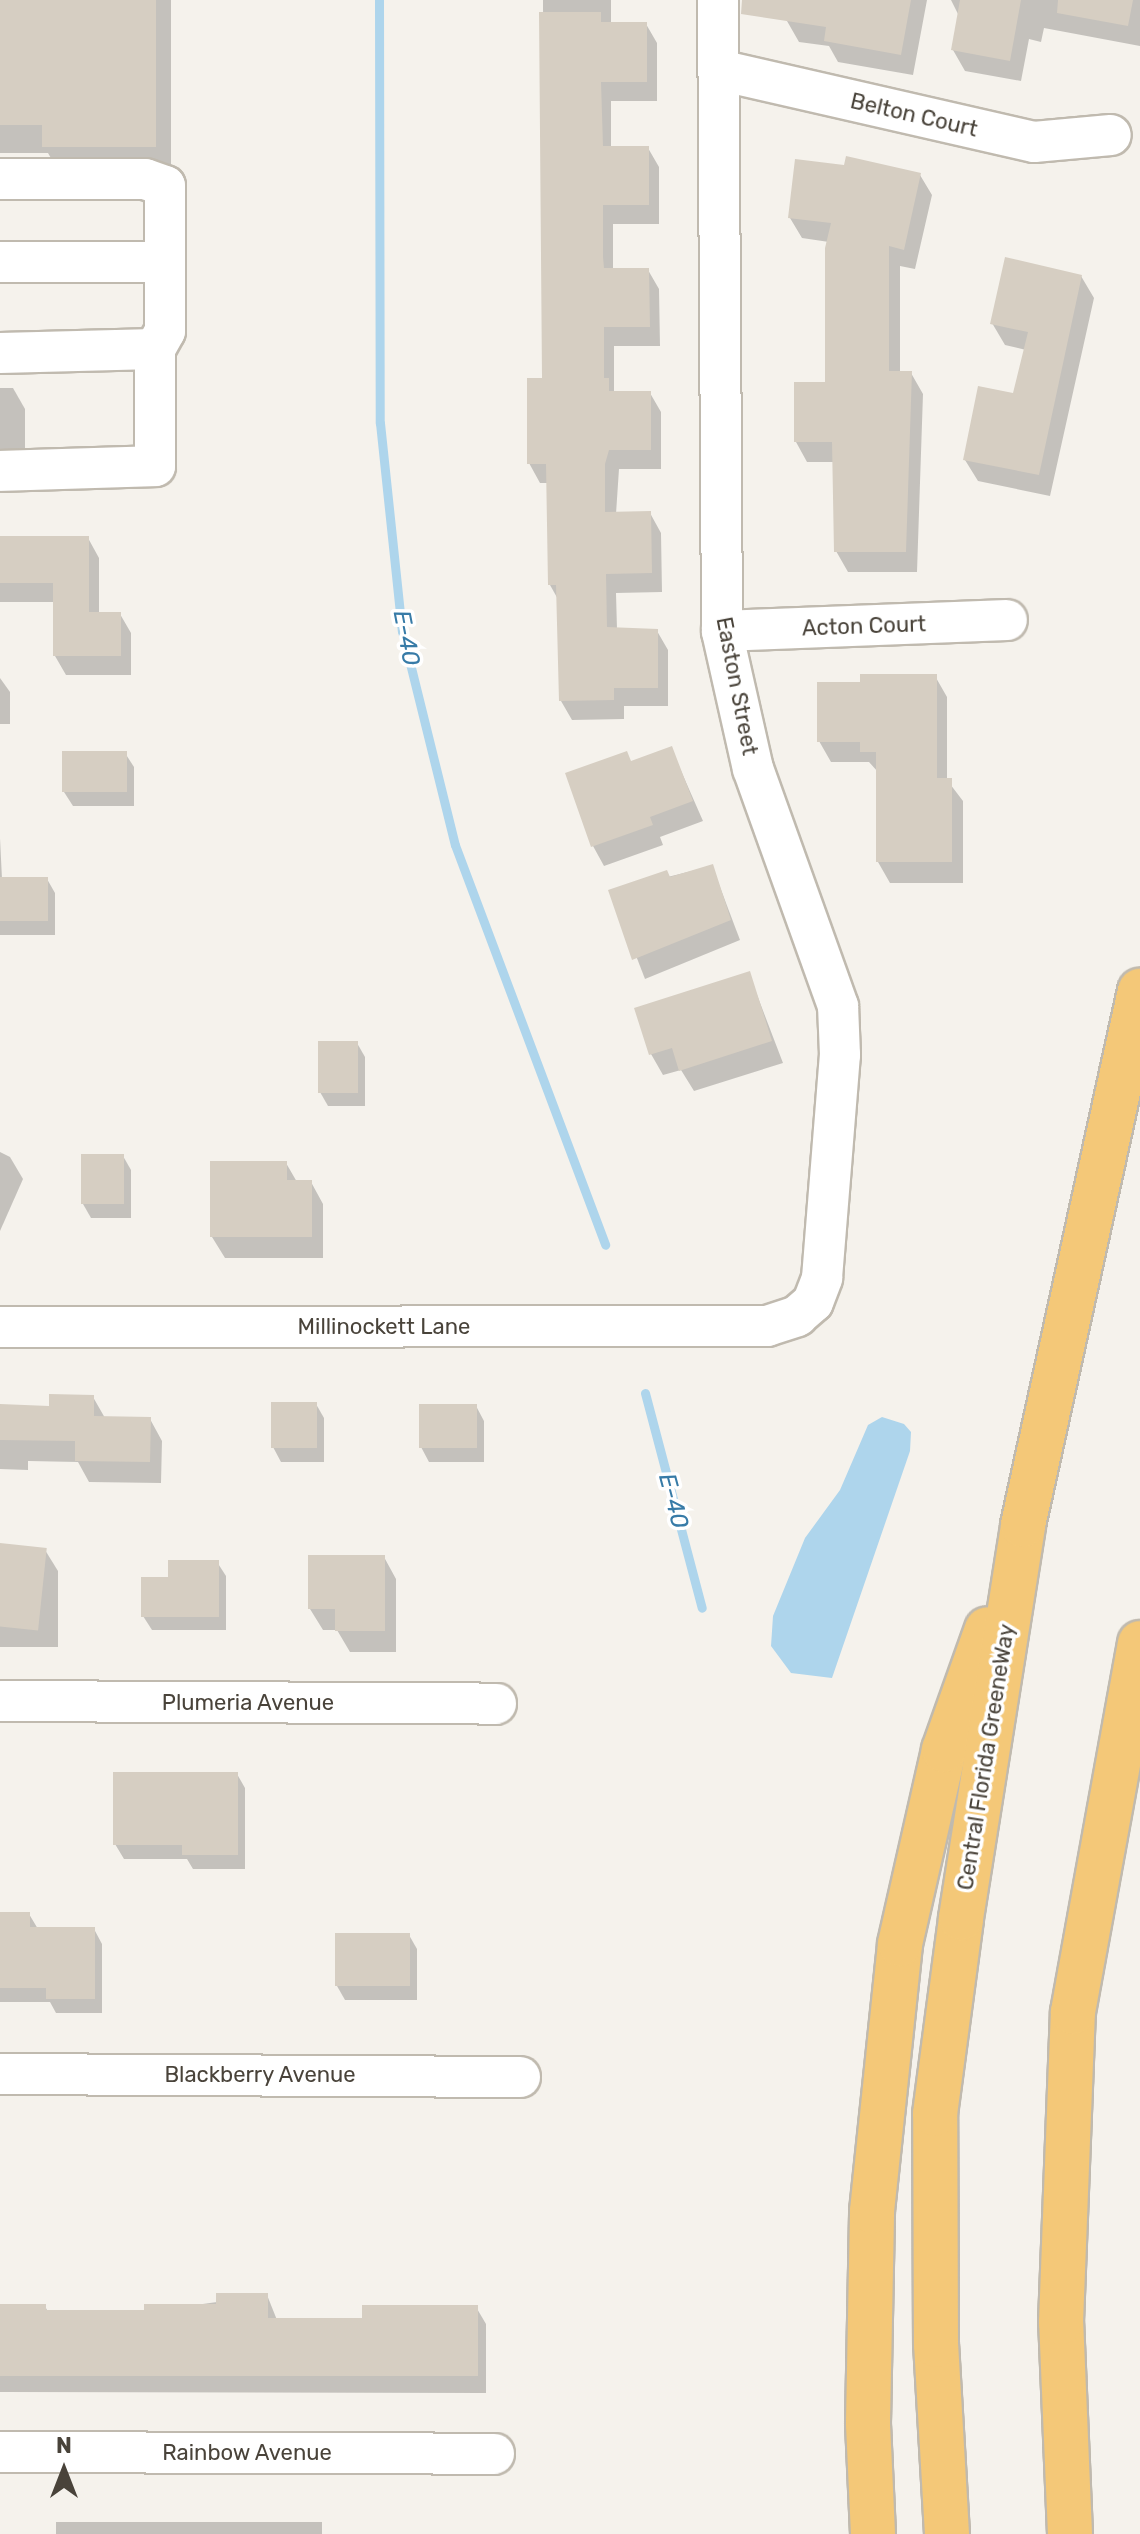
<!DOCTYPE html>
<html>
<head>
<meta charset="utf-8">
<style>
  body { margin:0 }
  #map { position:relative; width:1140px; height:2534px; overflow:hidden; background:#f5f2ec; font-family:Rubik,sans-serif }
  div>[style] { position:absolute }
  [style*='--x'] { left:calc(var(--x)*1px); top:calc(var(--y)*1px); width:calc(var(--w)*1px); rotate:calc(var(--a)*1deg) }
  .water>* { inset:0; background:#aed5ec }
  .shadow>* { inset:0; background:#0003; transform-origin:0 0 }
  .stream>* { height:9px; margin:-4.5px; padding:0 4.5px; transform-origin:4.5px; border-radius:4.5px; background:#aed5ec }
  .building>* { inset:0; background:#d6cec2; transform-origin:0 0 }
  .roads { filter:drop-shadow(2px 0 #c0baaf) drop-shadow(-2px 0 #c0baaf) drop-shadow(0 2px #c0baaf) drop-shadow(0 -2px #c0baaf) }
  .minor>* { height:40px; margin:-20px; padding:0 20px; transform-origin:20px; border-radius:20px; background:#fff }
  .highway>* { height:44px; margin:-22px; padding:0 22px; transform-origin:22px; border-radius:22px; background:#f4c878 }
  span { translate:-50% -50%; white-space:nowrap; text-align:center; line-height:1.15; -webkit-text-stroke:7px #fff; paint-order:stroke }
  .street-label { font-size:22px; color:#49433a }
  .water-label { font-size:24px; color:#377ba7; font-style:italic }
  .north { position:absolute; left:24px; top:2430px; width:80px; height:80px; -webkit-text-stroke:6px #fff; paint-order:stroke; rotate:0deg; font-size:22px; font-weight:700; line-height:32px; text-align:center; color:#49433a }
  .north::after { content:''; display:block; margin:auto; width:28px; height:36px; background:#49433a; clip-path:polygon(50% 0,100% 100%,50% 72%,0 100%) }
</style>
</head>
<body>
<div id="map">
  <div class="water">
    <i style="clip-path:polygon(882px 1417px,904px 1424px,911px 1432px,910px 1451px,832px 1678px,791px 1673px,771px 1646px,773px 1616px,805px 1538px,840px 1490px,868px 1425px)"></i>
  </div>
  <div class="shadow">
    <i style="clip-path:polygon(0 0,171px 0,171px 175px,60px 174px,48px 153px,0 153px)"></i>
    <i style="clip-path:polygon(543px 0,611px 0,611px 24px,646px 24px,657px 43px,657px 101px,611px 101px,611px 148px,648px 148px,659px 167px,659px 224px,613px 224px,613px 270px,648px 270px,659px 289px,660px 346px,614px 346px,614px 391px,650px 393px,661px 412px,661px 469px,619px 469px,616px 514px,650px 513px,661px 533px,662px 592px,616px 593px,617px 629px,657px 631px,668px 650px,668px 706px,624px 706px,624px 719px,572px 720px,561px 701px,559px 601px,550px 585px,548px 483px,540px 483px,529px 463px,544px 380px)"></i>
    <i style="clip-path:polygon(791px 0,927px 0,913px 75px,838px 62px,829px 46px,799px 42px,787px 21px)"></i>
    <i style="clip-path:polygon(951px 0,1140px 0,1140px 46px,1044px 28px,1041px 42px,1029px 39px,1021px 81px,965px 71px,953px 50px,959px 16px)"></i>
    <i style="clip-path:polygon(920px 175px,932px 195px,915px 269px,900px 266px,900px 373px,911px 373px,923px 394px,917px 572px,848px 572px,836px 551px,835px 462px,807px 462px,796px 442px,827px 384px,829px 242px,802px 238px,790px 218px)"></i>
    <i style="clip-path:polygon(1081px 276px,1094px 298px,1050px 496px,978px 481px,965px 460px,1015px 395px,1026px 350px,1005px 345px,992px 323px)"></i>
    <i style="clip-path:polygon(0 388px,13px 388px,25px 409px,25px 464px,0 464px)"></i>
    <i style="clip-path:polygon(0 538px,88px 538px,99px 558px,99px 614px,120px 614px,131px 633px,131px 675px,66px 675px,55px 656px,55px 602px,0 602px)"></i>
    <i style="clip-path:polygon(935px 676px,947px 697px,947px 780px,963px 801px,963px 883px,890px 883px,878px 862px,878px 772px,869px 762px,831px 762px,819px 741px,862px 684px)"></i>
    <i style="clip-path:polygon(0 678px,10px 692px,10px 724px,0 724px)"></i>
    <i style="clip-path:polygon(671px 748px,703px 821px,660px 837px,663px 845px,604px 866px,593px 846px,632px 763px)"></i>
    <i style="clip-path:polygon(125px 753px,134px 767px,134px 806px,73px 806px,64px 792px)"></i>
    <i style="clip-path:polygon(0 838px,2px 879px,47px 879px,55px 893px,55px 935px,0 935px)"></i>
    <i style="clip-path:polygon(712px 866px,740px 940px,645px 979px,611px 891px)"></i>
    <i style="clip-path:polygon(749px 974px,783px 1063px,694px 1091px,681px 1070px,663px 1075px,651px 1054px)"></i>
    <i style="clip-path:polygon(357px 1043px,365px 1057px,365px 1106px,328px 1106px,320px 1092px)"></i>
    <i style="clip-path:polygon(0 1152px,10px 1157px,23px 1179px,0 1231px)"></i>
    <i style="clip-path:polygon(123px 1156px,131px 1170px,131px 1218px,91px 1218px,83px 1204px)"></i>
    <i style="clip-path:polygon(286px 1163px,297px 1182px,311px 1182px,323px 1204px,323px 1258px,225px 1258px,212px 1237px)"></i>
    <i style="clip-path:polygon(93px 1397px,105px 1418px,150px 1419px,162px 1441px,161px 1483px,89px 1482px,78px 1462px,28px 1461px,28px 1470px,0 1469px,0 1406px,51px 1408px)"></i>
    <i style="clip-path:polygon(316px 1404px,324px 1418px,324px 1462px,281px 1462px,273px 1447px)"></i>
    <i style="clip-path:polygon(476px 1406px,484px 1421px,484px 1462px,429px 1462px,421px 1447px)"></i>
    <i style="clip-path:polygon(0 1545px,45px 1550px,58px 1571px,58px 1647px,0 1647px)"></i>
    <i style="clip-path:polygon(384px 1557px,396px 1579px,396px 1652px,350px 1652px,337px 1630px,323px 1630px,310px 1609px)"></i>
    <i style="clip-path:polygon(217px 1562px,226px 1576px,226px 1630px,152px 1630px,143px 1616px,170px 1579px)"></i>
    <i style="clip-path:polygon(237px 1774px,245px 1788px,245px 1869px,193px 1869px,187px 1859px,124px 1859px,115px 1844px)"></i>
    <i style="clip-path:polygon(0 1914px,29px 1914px,38px 1929px,94px 1929px,102px 1944px,102px 2013px,56px 2013px,50px 2002px,0 2002px)"></i>
    <i style="clip-path:polygon(409px 1935px,417px 1949px,417px 2000px,345px 2000px,337px 1986px)"></i>
    <i style="clip-path:polygon(267px 2295px,277px 2320px,364px 2320px,476px 2307px,486px 2324px,486px 2393px,0 2392px,0 2306px,45px 2306px,48px 2312px,146px 2312px)"></i>
    <i style="left:56px;top:2522px;width:266px;height:12px"></i>
  </div>
  <div class="stream">
    <i style="--x:379;--y:0;--w:423;--a:89.9"></i>
    <i style="--x:380;--y:423;--w:209;--a:84"></i>
    <i style="--x:402;--y:631;--w:220;--a:76.1"></i>
    <i style="--x:455;--y:845;--w:427;--a:69.4"></i>
    <i style="--x:645;--y:1393;--w:222;--a:75.2"></i>
  </div>
  <div class="building">
    <i style="clip-path:polygon(0 0,156px 0,156px 147px,42px 147px,42px 125px,0 125px)"></i>
    <i style="clip-path:polygon(742px 0,911px 0,901px 55px,824px 41px,826px 27px,741px 14px)"></i>
    <i style="clip-path:polygon(960px 0,1021px 0,1010px 61px,951px 50px)"></i>
    <i style="clip-path:polygon(1058px 0,1133px 0,1128px 26px,1057px 13px)"></i>
    <i style="clip-path:polygon(539px 12px,601px 12px,601px 22px,647px 22px,647px 82px,601px 82px,603px 146px,649px 146px,649px 205px,603px 205px,603px 257px,604px 268px,649px 268px,650px 327px,604px 327px,604px 378px,609px 378px,609px 391px,651px 391px,651px 450px,609px 450px,605px 464px,605px 512px,651px 511px,652px 573px,606px 574px,607px 627px,658px 629px,658px 688px,614px 688px,614px 700px,559px 701px,556px 585px,548px 585px,546px 464px,527px 464px,527px 378px,542px 378px)"></i>
    <i style="clip-path:polygon(846px 156px,921px 173px,904px 250px,889px 246px,889px 371px,912px 371px,906px 552px,834px 552px,832px 442px,794px 442px,794px 382px,825px 382px,825px 248px,831px 223px,788px 218px,795px 159px,844px 165px)"></i>
    <i style="clip-path:polygon(1005px 257px,1082px 275px,1039px 475px,963px 460px,978px 386px,1013px 393px,1028px 332px,990px 324px)"></i>
    <i style="clip-path:polygon(0 536px,89px 536px,89px 612px,121px 612px,121px 656px,53px 656px,53px 583px,0 583px)"></i>
    <i style="clip-path:polygon(860px 674px,937px 674px,937px 778px,952px 778px,952px 862px,876px 862px,876px 752px,860px 752px,860px 742px,817px 742px,817px 682px,860px 682px)"></i>
    <i style="clip-path:polygon(672px 746px,693px 801px,650px 817px,653px 825px,591px 847px,565px 773px,627px 751px,631px 761px)"></i>
    <i style="left:62px;top:751px;width:65px;height:41px"></i>
    <i style="clip-path:polygon(713px 864px,731px 920px,632px 960px,608px 890px,667px 870px,670px 877px)"></i>
    <i style="left:0;top:877px;width:48px;height:44px"></i>
    <i style="clip-path:polygon(750px 971px,772px 1041px,679px 1071px,672px 1048px,649px 1055px,634px 1008px)"></i>
    <i style="left:318px;top:1041px;width:40px;height:52px"></i>
    <i style="left:81px;top:1154px;width:43px;height:50px"></i>
    <i style="clip-path:polygon(210px 1161px,287px 1161px,287px 1180px,312px 1180px,312px 1237px,210px 1237px)"></i>
    <i style="clip-path:polygon(49px 1394px,94px 1395px,94px 1416px,151px 1417px,150px 1462px,75px 1461px,75px 1441px,0 1440px,0 1404px,49px 1406px)"></i>
    <i style="left:271px;top:1402px;width:46px;height:46px"></i>
    <i style="left:419px;top:1404px;width:58px;height:44px"></i>
    <i style="left:0;top:1543px;width:47px;height:83px;rotate:6deg"></i>
    <i style="clip-path:polygon(308px 1555px,385px 1555px,385px 1631px,335px 1631px,335px 1609px,308px 1609px)"></i>
    <i style="clip-path:polygon(168px 1560px,219px 1560px,219px 1617px,141px 1617px,141px 1577px,168px 1577px)"></i>
    <i style="clip-path:polygon(113px 1772px,238px 1772px,238px 1855px,182px 1855px,182px 1845px,113px 1845px)"></i>
    <i style="clip-path:polygon(0 1912px,30px 1912px,30px 1927px,95px 1927px,95px 1999px,46px 1999px,46px 1988px,0 1988px)"></i>
    <i style="left:335px;top:1933px;width:75px;height:53px"></i>
    <i style="clip-path:polygon(216px 2293px,268px 2293px,268px 2318px,362px 2318px,362px 2305px,478px 2305px,478px 2376px,0 2376px,0 2304px,46px 2304px,46px 2310px,144px 2310px,144px 2304px,216px 2304px)"></i>
  </div>
  <div class="roads">
    <div class="minor">
      <i style="--x:719;--y:70;--w:323;--a:12.9"></i>
      <i style="--x:1034;--y:142;--w:77;--a:-5.2"></i>
      <i style="--x:0;--y:179;--w:145;--a:0"></i>
      <i style="--x:145;--y:179;--w:21;--a:19"></i>
      <i style="--x:165;--y:186;--w:145;--a:90"></i>
      <i style="--x:165;--y:331;--w:21;--a:119"></i>
      <i style="--x:155;--y:349;--w:155;--a:178.5"></i>
      <i style="--x:0;--y:262;--w:165;--a:0"></i>
      <i style="--x:0;--y:471;--w:155;--a:-1.8"></i>
      <i style="--x:155;--y:466;--w:117;--a:-90"></i>
      <i style="--x:722;--y:631;--w:285;--a:-2.2"></i>
      <i style="--x:0;--y:1327;--w:767;--a:-0.07"></i>
      <i style="--x:767;--y:1326;--w:32;--a:-18"></i>
      <i style="--x:797;--y:1316;--w:21;--a:-41"></i>
      <i style="--x:813;--y:1302;--w:26;--a:-69"></i>
      <i style="--x:822;--y:1278;--w:224;--a:-85.4"></i>
      <i style="--x:840;--y:1055;--w:49;--a:-92.3"></i>
      <i style="--x:838;--y:1006;--w:252;--a:-109.7"></i>
      <i style="--x:753;--y:769;--w:141;--a:-102.7"></i>
      <i style="--x:722;--y:631;--w:631;--a:-90.36"></i>
      <i style="--x:0;--y:1701;--w:496;--a:0.3"></i>
      <i style="--x:0;--y:2074;--w:520;--a:0.33"></i>
      <i style="--x:0;--y:2452;--w:494;--a:0.2"></i>
    </div>
    <div class="highway">
      <i style="--x:873;--y:2534;--w:111;--a:-92.6"></i>
      <i style="--x:868;--y:2423;--w:212;--a:-88.9"></i>
      <i style="--x:872;--y:2211;--w:268;--a:-84"></i>
      <i style="--x:900;--y:1944;--w:199;--a:-77.2"></i>
      <i style="--x:944;--y:1750;--w:128;--a:-70.4"></i>
      <i style="--x:947;--y:2534;--w:189;--a:-93.3"></i>
      <i style="--x:936;--y:2345;--w:231;--a:-90.2"></i>
      <i style="--x:935;--y:2114;--w:198;--a:-82.4"></i>
      <i style="--x:961;--y:1918;--w:398;--a:-81"></i>
      <i style="--x:1023;--y:1525;--w:547;--a:-77.64"></i>
      <i style="--x:1070;--y:2534;--w:212;--a:-92.4"></i>
      <i style="--x:1061;--y:2322;--w:310;--a:-87.8"></i>
      <i style="--x:1073;--y:2012;--w:375;--a:-79.7"></i>
    </div>
  </div>
  <div class="street-label">
    <span style="left:914px;top:115px;rotate:13deg">Belton Court</span>
    <span style="left:864px;top:626px;rotate:-2deg">Acton Court</span>
    <span style="left:737px;top:686px;rotate:79deg">Easton Street</span>
    <span style="left:384px;top:1327px">Millinockett Lane</span>
    <span style="left:248px;top:1703px">Plumeria Avenue</span>
    <span style="left:986px;top:1757px;rotate:-81deg">Central Florida GreeneWay</span>
    <span style="left:260px;top:2075px">Blackberry Avenue</span>
    <span style="left:247px;top:2453px">Rainbow Avenue</span>
  </div>
  <div class="water-label">
    <span style="left:406px;top:638px;rotate:79deg">E-40</span>
    <span style="left:673px;top:1501px;rotate:75deg">E-40</span>
  </div>
  <div class="north">N</div>
</div>
</body>
</html>
